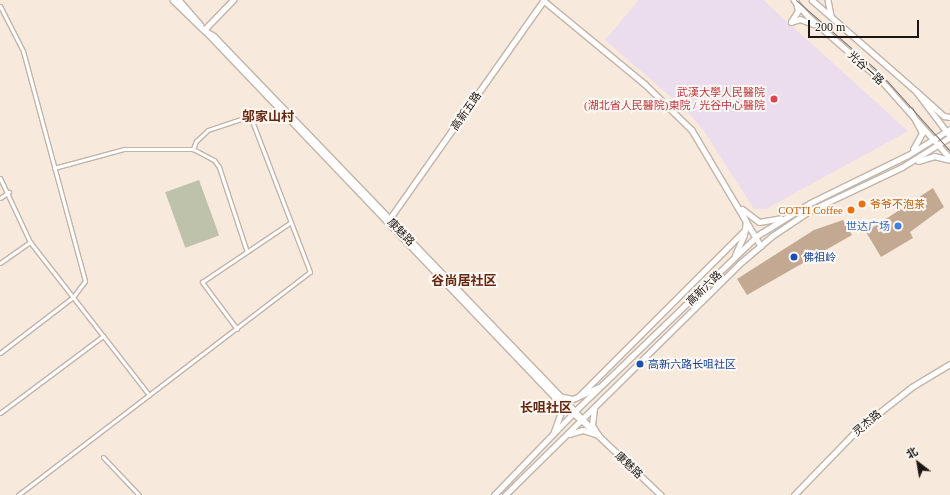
<!DOCTYPE html>
<html>
<head>
<meta charset="utf-8">
<style>
  body { margin:0 }
  #map { position:relative; width:950px; height:495px; overflow:hidden; background:#f7e9dc; font-family:"Times New Roman","Noto Sans SC",serif }
  div>[style] { position:absolute }
  [style*='--x'] { left:calc(var(--x)*1px); top:calc(var(--y)*1px); width:calc(var(--w)*1px); rotate:calc(var(--a)*1deg) }
  .medical>* { inset:0; background:#ebdcee }
  .green>* { inset:0; background:#bec2ab; transform-origin:0 0 }
  .building>* { inset:0; background:#c3a992 }
  .roads { filter:drop-shadow(1px 0 #c2b4a9) drop-shadow(-1px 0 #c2b4a9) drop-shadow(0 1px #c2b4a9) drop-shadow(0 -1px #c2b4a9) }
  .street>* { height:3px; margin:-1.5px; padding:0 1.5px; transform-origin:1.5px; border-radius:1.5px; background:#fff }
  .secondary>* { height:4.5px; margin:-2.25px; padding:0 2.25px; transform-origin:2.25px; border-radius:2.25px; background:#fff }
  .primary>* { height:5px; margin:-2.5px; padding:0 2.5px; transform-origin:2.5px; border-radius:2.5px; background:#fff }
  .tram>* { height:1px; margin:-0.5px; padding:0 0.5px; transform-origin:0.5px; border-radius:0.5px; background:#7a7169 }
  .dots>* { width:11px; height:11px; translate:-50% -50%; box-sizing:border-box; border:2px solid #fdf8f3; border-radius:50% }
  span { translate:-50% -50%; white-space:nowrap; text-align:center; line-height:1.15; -webkit-text-stroke:4px #fdf8f3; paint-order:stroke }
  .street-label { font-size:11px; color:#1c1712 }
  .health-label { font-size:11px; color:#be3a42 }
  .right { translate:-100% -50%; text-align:right }
  .food-label { font-size:11px; color:#c56008 }
  .left { translate:0 -50%; text-align:left }
  .shop-label { font-size:11px; color:#366cbe }
  .transit-label { font-size:11px; color:#164399 }
  .quarter-label { font-size:13px; color:#67260e; font-weight:700 }
  .north { position:absolute; left:898px; top:443px; width:40px; height:40px; -webkit-text-stroke:3px #fdf8f3; paint-order:stroke; rotate:329deg; font-size:11px; font-weight:700; line-height:16px; text-align:center; color:#1c1712 }
  .north::after { content:''; display:block; margin:auto; width:14px; height:18px; background:#1c1712; clip-path:polygon(50% 0,100% 100%,50% 72%,0 100%) }
  .scale { position:absolute; left:808px; top:20px; width:111px; height:18px; box-sizing:border-box; border:2px solid #1c1712; border-top:0; padding-left:5px; font-size:12px; line-height:14px; white-space:nowrap; color:#1c1712; -webkit-text-stroke:3px #fdf8f3; paint-order:stroke }
</style>
</head>
<body>
<div id="map">
  <div class="medical">
    <i style="clip-path:polygon(639px 0,763px 0,908px 131px,766px 209px,754px 209px,704px 131px,686px 110px,605px 40px)"></i>
  </div>
  <div class="green">
    <i style="left:199px;top:180px;width:59px;height:36px;rotate:70deg"></i>
  </div>
  <div class="building">
    <i style="clip-path:polygon(933px 188px,944px 207px,910px 232px,913px 238px,881px 257px,866px 232px)"></i>
    <i style="clip-path:polygon(843px 220px,852px 235px,747px 295px,737px 279px,814px 230px)"></i>
  </div>
  <div class="roads">
    <div class="street">
      <i style="--x:0;--y:6;--w:51;--a:62.9"></i>
      <i style="--x:23;--y:51;--w:238;--a:74.9"></i>
      <i style="--x:85;--y:281;--w:20;--a:127"></i>
      <i style="--x:73;--y:297;--w:92;--a:142.5"></i>
      <i style="--x:54;--y:168;--w:73;--a:-15.2"></i>
      <i style="--x:124;--y:149;--w:69;--a:0"></i>
      <i style="--x:193;--y:149;--w:24;--a:28"></i>
      <i style="--x:214;--y:160;--w:9;--a:54"></i>
      <i style="--x:219;--y:167;--w:89;--a:71.8"></i>
      <i style="--x:0;--y:178;--w:71;--a:64.9"></i>
      <i style="--x:30;--y:242;--w:194;--a:52.1"></i>
      <i style="--x:0;--y:198;--w:11;--a:-34"></i>
      <i style="--x:0;--y:263;--w:37;--a:-35"></i>
      <i style="--x:237;--y:329;--w:59;--a:-126.7"></i>
      <i style="--x:202;--y:282;--w:107;--a:-34"></i>
      <i style="--x:0;--y:413;--w:129;--a:-36.8"></i>
      <i style="--x:103;--y:457;--w:52;--a:46.5"></i>
      <i style="--x:18;--y:495;--w:367;--a:-37.4"></i>
      <i style="--x:310;--y:272;--w:167;--a:-111"></i>
      <i style="--x:250;--y:116;--w:44;--a:161.6"></i>
      <i style="--x:208;--y:130;--w:16;--a:137"></i>
      <i style="--x:196;--y:141;--w:9;--a:111"></i>
    </div>
    <div class="secondary">
      <i style="--x:173;--y:0;--w:43;--a:44.1"></i>
      <i style="--x:179;--y:0;--w:33;--a:49"></i>
      <i style="--x:543;--y:0;--w:132;--a:39.5"></i>
      <i style="--x:645;--y:84;--w:66;--a:44.4"></i>
      <i style="--x:692;--y:130;--w:135;--a:59.3"></i>
      <i style="--x:794;--y:0;--w:23;--a:49"></i>
      <i style="--x:809;--y:17;--w:96;--a:41.2"></i>
      <i style="--x:881;--y:80;--w:104;--a:48.5"></i>
      <i style="--x:812;--y:0;--w:140;--a:41.2"></i>
      <i style="--x:917;--y:92;--w:55;--a:53.1"></i>
      <i style="--x:828;--y:0;--w:16;--a:79"></i>
      <i style="--x:791;--y:22;--w:9;--a:-18"></i>
      <i style="--x:800;--y:19;--w:15;--a:20"></i>
      <i style="--x:791;--y:22;--w:13;--a:-58"></i>
      <i style="--x:798;--y:11;--w:9;--a:-103"></i>
      <i style="--x:204;--y:30;--w:12;--a:31"></i>
      <i style="--x:214;--y:36;--w:554;--a:46.1"></i>
      <i style="--x:598;--y:435;--w:57;--a:-139.3"></i>
      <i style="--x:555;--y:398;--w:509;--a:-133.65"></i>
      <i style="--x:204;--y:30;--w:42;--a:-46"></i>
      <i style="--x:388;--y:221;--w:271;--a:-54.8"></i>
      <i style="--x:579;--y:396;--w:236;--a:-45"></i>
      <i style="--x:598;--y:435;--w:87;--a:43.6"></i>
      <i style="--x:794;--y:495;--w:89;--a:-45.9"></i>
      <i style="--x:856;--y:431;--w:71;--a:-38.2"></i>
      <i style="--x:912;--y:387;--w:44;--a:-31.2"></i>
    </div>
    <div class="primary">
      <i style="--x:917;--y:92;--w:36;--a:42"></i>
      <i style="--x:944;--y:116;--w:6;--a:9"></i>
      <i style="--x:910;--y:110;--w:26;--a:62"></i>
      <i style="--x:922;--y:133;--w:18;--a:119"></i>
      <i style="--x:918;--y:161;--w:17;--a:-17"></i>
      <i style="--x:934;--y:156;--w:16;--a:14"></i>
      <i style="--x:742;--y:209;--w:21;--a:37"></i>
      <i style="--x:759;--y:222;--w:22;--a:-10"></i>
      <i style="--x:735;--y:255;--w:22;--a:-66"></i>
      <i style="--x:744;--y:235;--w:14;--a:-82"></i>
      <i style="--x:746;--y:221;--w:6;--a:-121"></i>
      <i style="--x:558;--y:396;--w:15;--a:11"></i>
      <i style="--x:573;--y:399;--w:29;--a:-25"></i>
      <i style="--x:553;--y:434;--w:23;--a:-70"></i>
      <i style="--x:561;--y:412;--w:15;--a:-113"></i>
      <i style="--x:569;--y:434;--w:15;--a:-16"></i>
      <i style="--x:583;--y:430;--w:16;--a:18"></i>
      <i style="--x:598;--y:435;--w:12;--a:-121"></i>
      <i style="--x:592;--y:425;--w:16;--a:-83"></i>
      <i style="--x:494;--y:495;--w:118;--a:-46"></i>
      <i style="--x:576;--y:410;--w:252;--a:-43.9"></i>
      <i style="--x:758;--y:235;--w:61;--a:-31.6"></i>
      <i style="--x:810;--y:203;--w:109;--a:-26.1"></i>
      <i style="--x:908;--y:155;--w:49;--a:-31.8"></i>
      <i style="--x:505;--y:495;--w:329;--a:-44.6"></i>
      <i style="--x:739;--y:264;--w:43;--a:-40.3"></i>
      <i style="--x:772;--y:236;--w:45;--a:-34"></i>
      <i style="--x:809;--y:211;--w:103;--a:-25.3"></i>
      <i style="--x:902;--y:167;--w:57;--a:-32"></i>
    </div>
  </div>
  <div class="tram">
    <i style="--x:796;--y:0;--w:111;--a:41"></i>
    <i style="--x:880;--y:73;--w:105;--a:48.1"></i>
  </div>
  <div class="dots">
    <i style="left:774px;top:99px;background:#e0444e"></i>
    <i style="left:862px;top:204px;background:#e8710a"></i>
    <i style="left:851px;top:210px;background:#e8710a"></i>
    <i style="left:898px;top:226px;background:#3f7fe0"></i>
    <i style="left:794px;top:257px;background:#1a4fb4"></i>
    <i style="left:640px;top:364px;background:#1a4fb4"></i>
  </div>
  <div class="street-label">
    <span style="left:866px;top:68px;rotate:42deg">光谷一路</span>
    <span style="left:466px;top:111px;rotate:-55deg">高新五路</span>
    <span style="left:401px;top:232px;rotate:46deg">康魅路</span>
    <span style="left:704px;top:288px;rotate:-44deg">高新六路</span>
    <span style="left:867px;top:423px;rotate:-40deg">灵杰路</span>
    <span style="left:629px;top:465px;rotate:44deg">康魅路</span>
  </div>
  <div class="health-label">
    <span class="right" style="left:765px;top:99px">武漢大學人民醫院<br>(湖北省人民醫院)東院 / 光谷中心醫院</span>
  </div>
  <div class="food-label">
    <span class="left" style="left:870px;top:204px">爷爷不泡茶</span>
    <span class="right" style="left:843px;top:210px">COTTI Coffee</span>
  </div>
  <div class="shop-label">
    <span class="right" style="left:890px;top:226px">世达广场</span>
  </div>
  <div class="transit-label">
    <span class="left" style="left:803px;top:257px">佛祖岭</span>
    <span class="left" style="left:648px;top:364px">高新六路长咀社区</span>
  </div>
  <div class="quarter-label">
    <span style="left:268px;top:117px">邬家山村</span>
    <span style="left:464px;top:281px">谷尚居社区</span>
    <span style="left:546px;top:408px">长咀社区</span>
  </div>
  <div class="north">北</div>
  <div class="scale">200 m</div>
</div>
</body>
</html>
